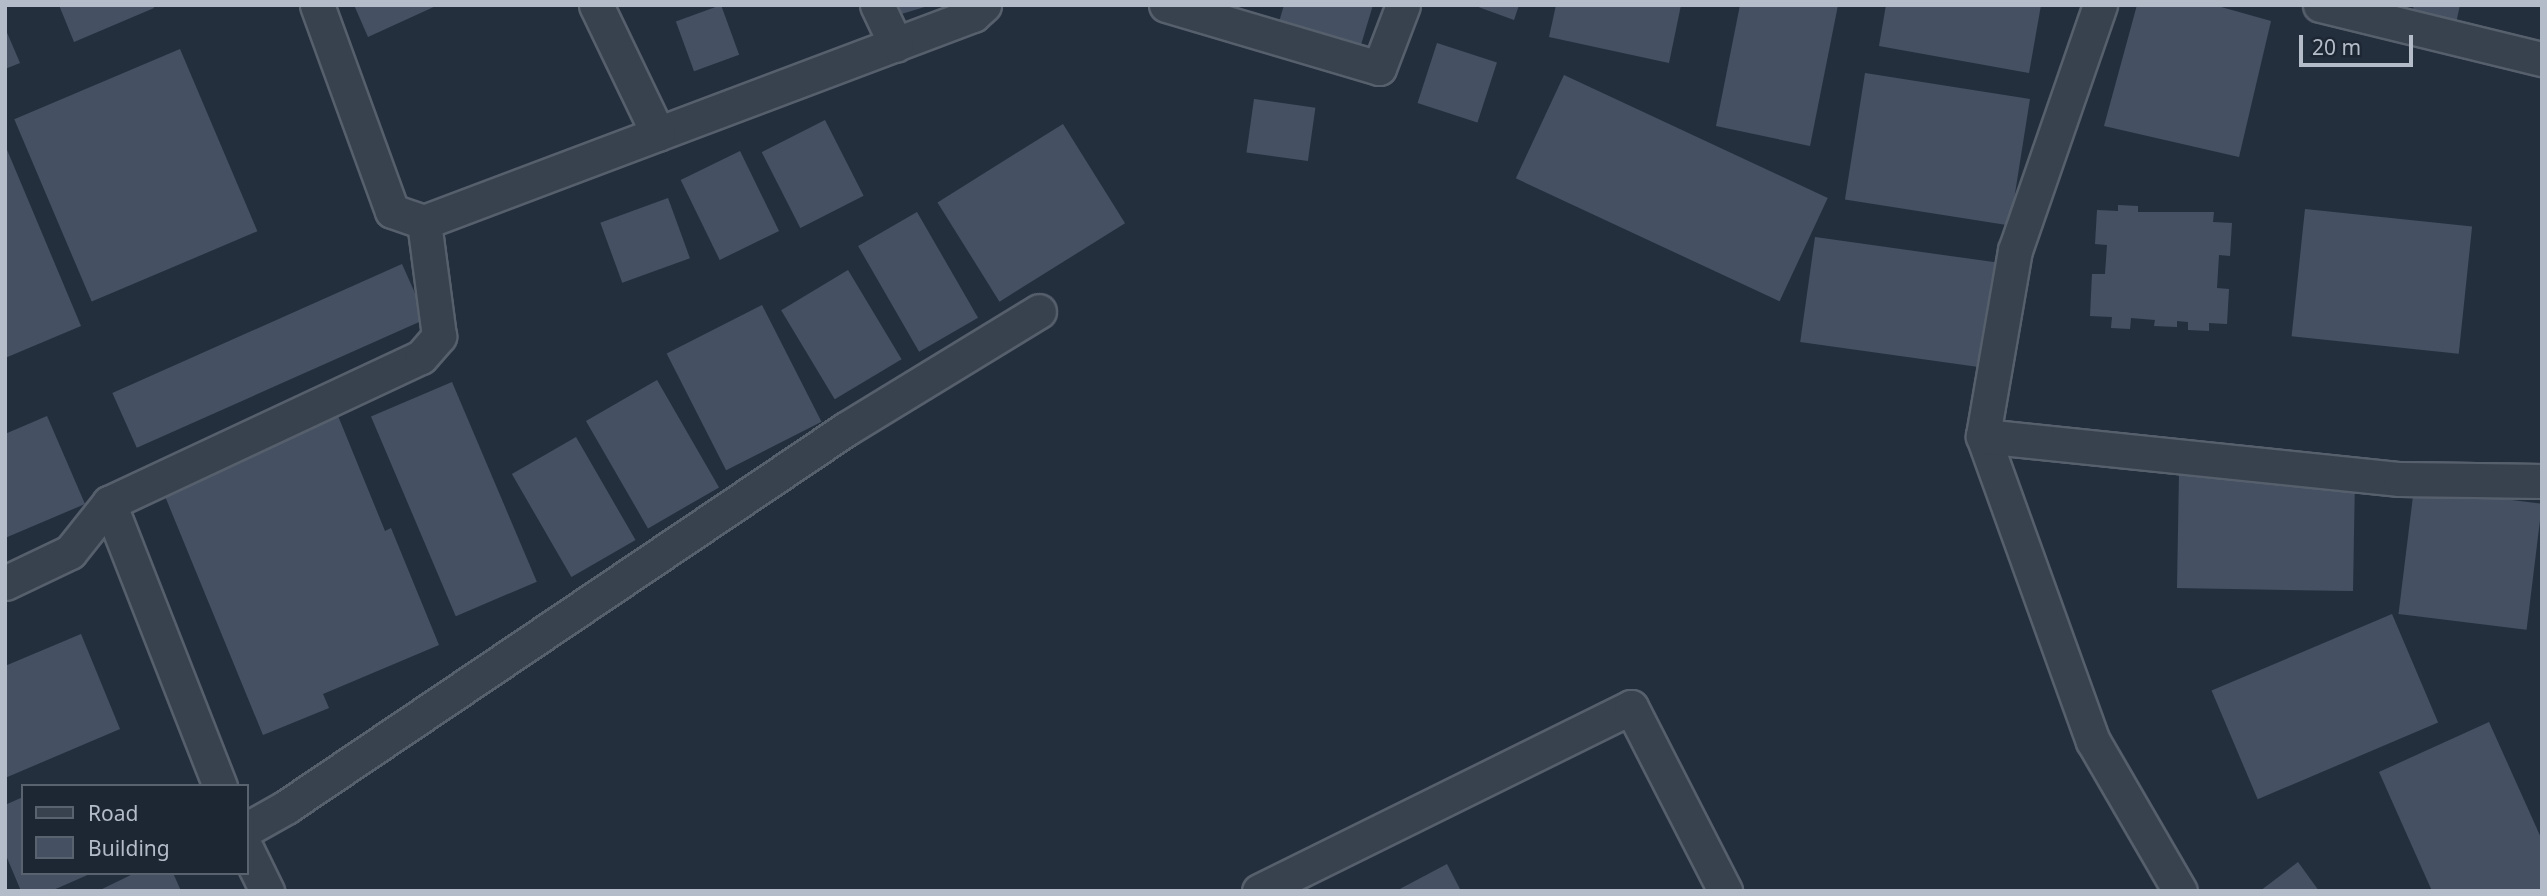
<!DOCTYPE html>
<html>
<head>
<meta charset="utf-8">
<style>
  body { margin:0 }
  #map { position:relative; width:2547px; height:896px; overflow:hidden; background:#242f3e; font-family:"Noto Sans",sans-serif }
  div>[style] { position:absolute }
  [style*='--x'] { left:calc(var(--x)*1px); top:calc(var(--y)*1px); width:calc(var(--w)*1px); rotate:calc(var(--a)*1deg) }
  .building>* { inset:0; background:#455162; transform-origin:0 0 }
  .roads { filter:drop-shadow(2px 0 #565f6c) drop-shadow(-2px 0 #565f6c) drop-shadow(0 2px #565f6c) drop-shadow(0 -2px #565f6c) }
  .street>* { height:33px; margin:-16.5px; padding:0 16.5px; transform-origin:16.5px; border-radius:16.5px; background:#38414e }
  span { translate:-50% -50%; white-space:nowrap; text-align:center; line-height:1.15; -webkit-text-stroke:7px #1d2633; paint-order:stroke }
  .frame { position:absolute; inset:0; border:7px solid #b4bcc9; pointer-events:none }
  .legend { position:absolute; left:21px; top:784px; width:228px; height:91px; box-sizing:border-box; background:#1d2633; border:2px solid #59626f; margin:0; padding:9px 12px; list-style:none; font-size:21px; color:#b4bcc9 }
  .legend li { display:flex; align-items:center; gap:14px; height:35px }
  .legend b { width:35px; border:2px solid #59626f }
  .scale { position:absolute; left:2299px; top:35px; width:114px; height:32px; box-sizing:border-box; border:4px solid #b4bcc9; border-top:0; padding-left:9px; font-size:21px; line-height:24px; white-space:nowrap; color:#b4bcc9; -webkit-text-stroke:5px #1d2633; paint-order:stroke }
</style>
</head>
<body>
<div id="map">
  <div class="building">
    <i style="clip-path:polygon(59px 5px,153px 5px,154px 8px,74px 42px)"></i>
    <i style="clip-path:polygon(354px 5px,438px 5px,368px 37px)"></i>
    <i style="left:721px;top:5px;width:53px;height:48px;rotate:70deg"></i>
    <i style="clip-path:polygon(895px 5px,928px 5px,928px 6px,898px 15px)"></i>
    <i style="clip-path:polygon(1284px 5px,1373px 5px,1360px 48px,1279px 22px)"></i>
    <i style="clip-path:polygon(1473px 5px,1519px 5px,1514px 20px)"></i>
    <i style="clip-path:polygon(1556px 5px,1681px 5px,1669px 63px,1549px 37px)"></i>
    <i style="clip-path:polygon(1740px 5px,1838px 5px,1810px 146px,1716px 126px)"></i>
    <i style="clip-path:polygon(1886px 5px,2041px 5px,2029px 73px,1879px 46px)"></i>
    <i style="clip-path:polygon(2137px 5px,2214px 5px,2271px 21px,2239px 157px,2104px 126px)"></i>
    <i style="clip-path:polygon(2414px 5px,2460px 5px,2456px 23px,2412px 13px)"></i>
    <i style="clip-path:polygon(5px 28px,20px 63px,5px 69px)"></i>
    <i style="left:1437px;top:43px;width:63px;height:63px;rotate:18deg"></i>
    <i style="left:180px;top:49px;width:198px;height:180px;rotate:67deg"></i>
    <i style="left:1865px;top:73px;width:167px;height:128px;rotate:9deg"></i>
    <i style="left:1564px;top:75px;width:291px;height:114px;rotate:25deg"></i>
    <i style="left:1254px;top:99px;width:62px;height:54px;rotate:8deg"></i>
    <i style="left:825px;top:120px;width:85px;height:71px;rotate:63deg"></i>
    <i style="left:1063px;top:124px;width:117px;height:148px;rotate:58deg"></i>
    <i style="clip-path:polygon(5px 145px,81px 326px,5px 358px)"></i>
    <i style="left:740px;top:151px;width:89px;height:66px;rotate:64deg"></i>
    <i style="left:668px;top:198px;width:64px;height:72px;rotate:70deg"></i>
    <i style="clip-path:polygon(2118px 205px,2138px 206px,2138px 212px,2214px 212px,2213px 222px,2232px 223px,2230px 256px,2219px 255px,2217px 288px,2229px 289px,2227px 324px,2209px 323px,2209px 331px,2188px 330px,2188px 322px,2177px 321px,2177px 327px,2154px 326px,2155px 320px,2131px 318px,2130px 329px,2111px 328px,2112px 317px,2090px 316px,2092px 274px,2105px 274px,2107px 245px,2095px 244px,2097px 210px,2118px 211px)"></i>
    <i style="left:2305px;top:209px;width:168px;height:128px;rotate:6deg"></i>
    <i style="left:917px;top:212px;width:122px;height:68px;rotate:60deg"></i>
    <i style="left:1815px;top:237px;width:182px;height:106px;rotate:8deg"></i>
    <i style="left:402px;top:264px;width:60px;height:317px;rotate:66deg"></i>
    <i style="left:848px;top:270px;width:104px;height:78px;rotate:59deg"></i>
    <i style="left:762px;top:305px;width:131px;height:107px;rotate:63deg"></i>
    <i style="left:657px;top:380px;width:124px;height:82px;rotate:60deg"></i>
    <i style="left:452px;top:382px;width:217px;height:88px;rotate:67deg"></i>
    <i style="clip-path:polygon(336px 411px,385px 531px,391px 528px,439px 645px,323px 694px,329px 708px,263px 735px,160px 484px)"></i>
    <i style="clip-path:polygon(47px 416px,85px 504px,5px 538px,5px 434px)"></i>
    <i style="left:576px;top:437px;width:119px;height:74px;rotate:60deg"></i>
    <i style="left:2179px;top:474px;width:176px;height:114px;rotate:1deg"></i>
    <i style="left:2414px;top:488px;width:129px;height:127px;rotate:7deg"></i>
    <i style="left:2392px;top:614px;width:118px;height:196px;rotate:67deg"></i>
    <i style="clip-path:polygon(81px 634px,120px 729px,5px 778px,5px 666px)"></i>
    <i style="clip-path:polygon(2489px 722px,2542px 840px,2542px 891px,2432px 891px,2379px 772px)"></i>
    <i style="clip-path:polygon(23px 797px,23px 873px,92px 873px,51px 891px,21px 891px,5px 853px,5px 805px)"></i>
    <i style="clip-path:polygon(2298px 862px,2319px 891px,2260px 891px)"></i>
    <i style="clip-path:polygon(1447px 864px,1461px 891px,1396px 891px)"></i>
    <i style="clip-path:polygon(135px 873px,173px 873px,181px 891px,98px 891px)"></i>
  </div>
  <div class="roads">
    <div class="street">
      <i style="--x:317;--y:5;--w:219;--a:70"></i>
      <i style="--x:392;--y:211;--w:34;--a:19"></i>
      <i style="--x:424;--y:222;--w:587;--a:-20.66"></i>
      <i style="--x:973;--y:15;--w:15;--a:-42"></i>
      <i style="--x:596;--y:5;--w:143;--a:64.3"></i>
      <i style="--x:877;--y:5;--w:44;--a:64.6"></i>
      <i style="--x:1166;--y:5;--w:222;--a:16.5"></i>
      <i style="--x:1379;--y:68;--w:67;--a:-69.1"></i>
      <i style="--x:2100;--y:5;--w:259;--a:109.1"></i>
      <i style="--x:2015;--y:250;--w:189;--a:99.8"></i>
      <i style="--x:1983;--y:436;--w:324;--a:70.2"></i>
      <i style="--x:2093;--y:741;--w:173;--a:59.9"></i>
      <i style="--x:2320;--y:5;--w:228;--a:13.7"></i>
      <i style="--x:1983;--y:436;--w:419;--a:5.9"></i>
      <i style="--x:2400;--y:479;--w:142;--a:0.8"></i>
      <i style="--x:109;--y:503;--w:344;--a:-25.1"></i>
      <i style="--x:421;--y:357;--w:28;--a:-49"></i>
      <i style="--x:439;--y:336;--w:115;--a:-97.5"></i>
      <i style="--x:5;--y:583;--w:72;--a:-25.5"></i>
      <i style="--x:70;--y:552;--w:63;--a:-51.5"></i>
      <i style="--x:109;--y:503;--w:304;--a:68.6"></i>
      <i style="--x:247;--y:829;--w:45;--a:-29.4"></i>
      <i style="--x:286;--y:807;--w:676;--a:-34.02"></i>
      <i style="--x:846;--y:429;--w:226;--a:-31.4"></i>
      <i style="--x:247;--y:850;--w:46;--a:64"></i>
      <i style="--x:1259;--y:891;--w:415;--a:-26.3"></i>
      <i style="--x:1631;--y:707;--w:207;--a:62.9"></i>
    </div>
  </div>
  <div class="frame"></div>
  <ul class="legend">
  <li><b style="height:9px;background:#38414e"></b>Road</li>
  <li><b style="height:19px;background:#455162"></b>Building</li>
  </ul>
  <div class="scale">20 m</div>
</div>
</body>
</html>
